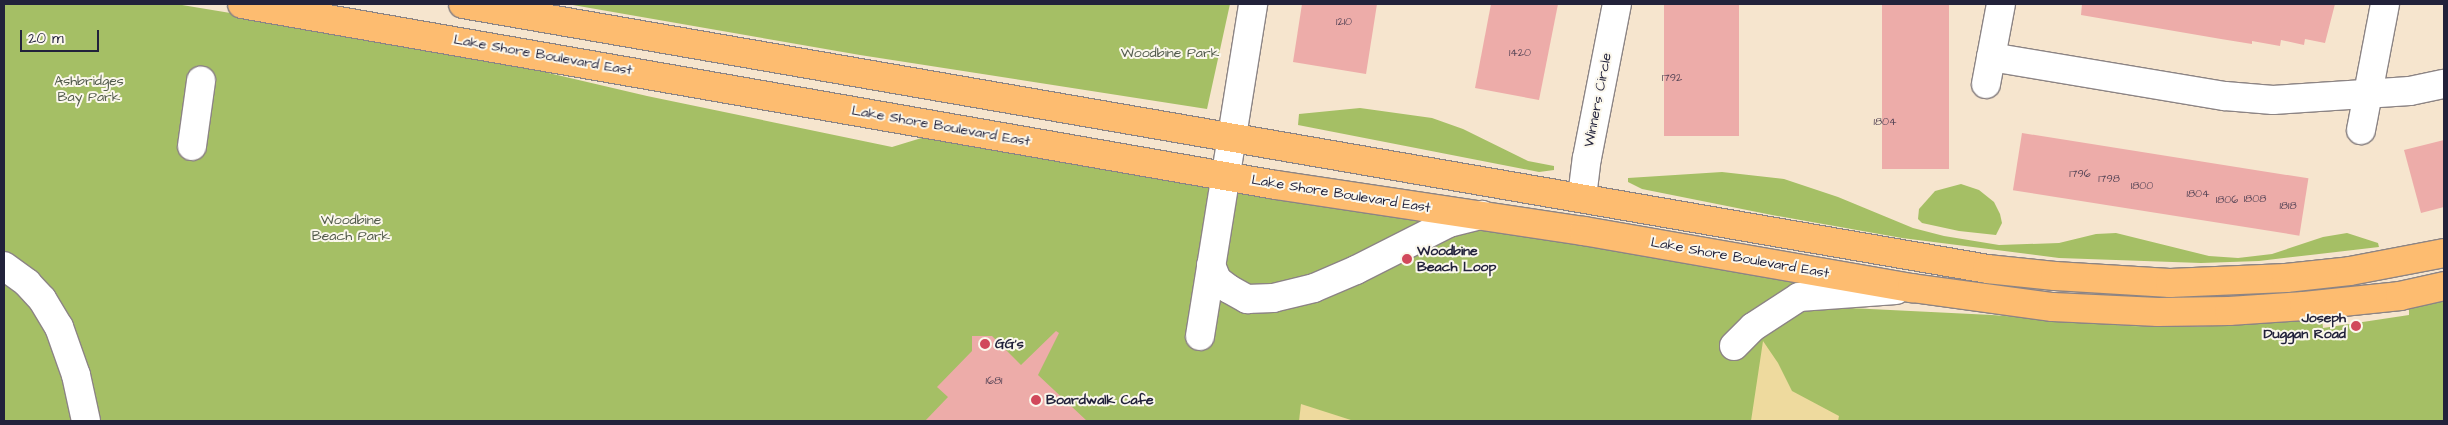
<!DOCTYPE html>
<html>
<head>
<meta charset="utf-8">
<style>
  body { margin:0 }
  #map { position:relative; width:2448px; height:425px; overflow:hidden; background:#f6e5ce; font-family:"Architects Daughter",sans-serif }
  div>[style] { position:absolute }
  [style*='--x'] { left:calc(var(--x)*1px); top:calc(var(--y)*1px); width:calc(var(--w)*1px); rotate:calc(var(--a)*1deg) }
  .green>* { inset:0; background:#a5bf65 }
  .sand>* { inset:0; background:#eeda9e }
  .building>* { inset:0; background:#edaca9; transform-origin:0 0 }
  .roads { filter:drop-shadow(1px 0 #8c8484) drop-shadow(-1px 0 #8c8484) drop-shadow(0 1px #8c8484) drop-shadow(0 -1px #8c8484) }
  .minor>* { height:28px; margin:-14px; padding:0 14px; transform-origin:14px; border-radius:14px; background:#fff }
  .highway>* { height:28px; margin:-14px; padding:0 14px; transform-origin:14px; border-radius:14px; background:#fdbc70 }
  .dots>* { width:14px; height:14px; translate:-50% -50%; box-sizing:border-box; border:2px solid #fbf7ec; border-radius:50% }
  span { translate:-50% -50%; white-space:nowrap; text-align:center; line-height:1.15; -webkit-text-stroke:4px #fbf7ec; paint-order:stroke }
  .number-label { font-size:11px; color:#554456 }
  .number-label span { -webkit-text-stroke-width:0 }
  .park-label { font-size:14px; color:#50594a }
  .street-label { font-size:14px; color:#22223b }
  .poi-label { font-size:14px; color:#22223b; font-weight:700 }
  .left { translate:0 -50%; text-align:left }
  .right { translate:-100% -50%; text-align:right }
  .frame { position:absolute; inset:0; border:5px solid #22223b; pointer-events:none }
  .scale { position:absolute; left:20px; top:30px; width:79px; height:22px; box-sizing:border-box; border:2px solid #22223b; border-top:0; padding-left:6px; font-size:15px; line-height:18px; white-space:nowrap; color:#22223b; -webkit-text-stroke:4px #fbf7ec; paint-order:stroke }
</style>
</head>
<body>
<div id="map">
  <div class="green">
    <i style="clip-path:polygon(4px 4px,176px 4px,438px 47px,647px 96px,892px 147px,928px 136px,1797px 280px,1809px 306px,1992px 315px,2129px 326px,2197px 327px,2322px 318px,2323px 328px,2409px 315px,2409px 306px,2444px 299px,2444px 421px,4px 421px)"></i>
    <i style="clip-path:polygon(567px 4px,1230px 4px,1207px 109px,860px 55px)"></i>
    <i style="clip-path:polygon(1360px 108px,1432px 118px,1463px 129px,1528px 161px,1554px 166px,1554px 170px,1539px 172px,1298px 125px,1299px 114px)"></i>
    <i style="clip-path:polygon(1722px 172px,1784px 179px,1838px 197px,1913px 228px,1944px 236px,1999px 245px,2059px 243px,2096px 234px,2116px 233px,2209px 256px,2238px 258px,2272px 254px,2323px 237px,2347px 233px,2378px 243px,2379px 247px,2259px 261px,2201px 263px,2059px 258px,1902px 238px,1772px 215px,1642px 189px,1628px 182px,1628px 178px)"></i>
    <i style="clip-path:polygon(1961px 184px,1979px 190px,1994px 202px,2000px 214px,2002px 223px,1996px 235px,1959px 231px,1922px 223px,1918px 219px,1919px 209px,1935px 191px)"></i>
  </div>
  <div class="sand">
    <i style="clip-path:polygon(1763px 341px,1778px 363px,1792px 391px,1839px 416px,1838px 421px,1751px 421px)"></i>
    <i style="clip-path:polygon(1301px 404px,1354px 421px,1299px 421px)"></i>
  </div>
  <div class="building">
    <i style="clip-path:polygon(1302px 4px,1377px 4px,1366px 74px,1293px 62px)"></i>
    <i style="clip-path:polygon(1491px 4px,1558px 4px,1539px 100px,1475px 88px)"></i>
    <i style="left:1664px;top:4px;width:75px;height:132px"></i>
    <i style="left:1882px;top:4px;width:67px;height:165px"></i>
    <i style="clip-path:polygon(2082px 4px,2335px 4px,2325px 43px,2305px 39px,2304px 45px,2281px 40px,2280px 46px,2252px 41px,2252px 44px,2221px 39px,2081px 15px)"></i>
    <i style="left:2022px;top:133px;width:290px;height:58px;rotate:9deg"></i>
    <i style="clip-path:polygon(2444px 140px,2444px 207px,2421px 213px,2404px 150px)"></i>
    <i style="clip-path:polygon(1056px 331px,1059px 333px,1038px 375px,1087px 421px,925px 421px,948px 397px,937px 387px,972px 351px,972px 336px,992px 336px,1021px 365px)"></i>
  </div>
  <div class="roads">
    <div class="minor">
      <i style="--x:1991;--y:57;--w:237;--a:9.5"></i>
      <i style="--x:2225;--y:96;--w:48;--a:4.8"></i>
      <i style="--x:2273;--y:100;--w:137;--a:-3.8"></i>
      <i style="--x:2410;--y:91;--w:35;--a:-12"></i>
      <i style="--x:1986;--y:84;--w:81;--a:-79.4"></i>
      <i style="--x:2361;--y:130;--w:128;--a:-79.2"></i>
      <i style="--x:192;--y:146;--w:66;--a:-82.1"></i>
      <i style="--x:1582;--y:197;--w:39;--a:-83"></i>
      <i style="--x:1587;--y:158;--w:157;--a:-79"></i>
      <i style="--x:1211;--y:265;--w:16;--a:68"></i>
      <i style="--x:1217;--y:280;--w:15;--a:37"></i>
      <i style="--x:1229;--y:289;--w:21;--a:29"></i>
      <i style="--x:1247;--y:299;--w:26;--a:-2"></i>
      <i style="--x:1273;--y:298;--w:42;--a:-13.7"></i>
      <i style="--x:1314;--y:288;--w:46;--a:-23.2"></i>
      <i style="--x:1356;--y:270;--w:104;--a:-26.8"></i>
      <i style="--x:1449;--y:223;--w:34;--a:-14"></i>
      <i style="--x:4;--y:266;--w:29;--a:36"></i>
      <i style="--x:27;--y:283;--w:22;--a:47"></i>
      <i style="--x:42;--y:299;--w:33;--a:59"></i>
      <i style="--x:59;--y:327;--w:51;--a:70.5"></i>
      <i style="--x:76;--y:375;--w:47;--a:77.7"></i>
      <i style="--x:1200;--y:336;--w:336;--a:-80.9"></i>
      <i style="--x:1734;--y:346;--w:27;--a:-45"></i>
      <i style="--x:1753;--y:327;--w:55;--a:-33.1"></i>
      <i style="--x:1799;--y:297;--w:97;--a:-4.1"></i>
    </div>
    <div class="highway">
      <i style="--x:242;--y:4;--w:1050;--a:9.93"></i>
      <i style="--x:1276;--y:185;--w:311;--a:8.5"></i>
      <i style="--x:1584;--y:231;--w:333;--a:9.9"></i>
      <i style="--x:1912;--y:288;--w:142;--a:7.7"></i>
      <i style="--x:2053;--y:307;--w:105;--a:2.7"></i>
      <i style="--x:2158;--y:312;--w:71;--a:-0.8"></i>
      <i style="--x:2229;--y:311;--w:75;--a:-3.8"></i>
      <i style="--x:2304;--y:306;--w:97;--a:-5.9"></i>
      <i style="--x:2400;--y:296;--w:45;--a:-12.8"></i>
      <i style="--x:463;--y:4;--w:1547;--a:9.86"></i>
      <i style="--x:1987;--y:269;--w:68;--a:5.9"></i>
      <i style="--x:2055;--y:276;--w:115;--a:3.5"></i>
      <i style="--x:2170;--y:283;--w:116;--a:-2.5"></i>
      <i style="--x:2286;--y:278;--w:64;--a:-6.2"></i>
      <i style="--x:2350;--y:271;--w:96;--a:-10.8"></i>
    </div>
  </div>
  <div class="dots">
    <i style="left:1407px;top:259px;background:#d1495b"></i>
    <i style="left:2356px;top:326px;background:#d1495b"></i>
    <i style="left:985px;top:344px;background:#d1495b"></i>
    <i style="left:1036px;top:400px;background:#d1495b"></i>
  </div>
  <div class="number-label">
    <span style="left:1344px;top:22px">1210</span>
    <span style="left:1520px;top:53px">1420</span>
    <span style="left:1672px;top:78px">1792</span>
    <span style="left:1885px;top:122px">1804</span>
    <span style="left:2080px;top:174px">1796</span>
    <span style="left:2109px;top:179px">1798</span>
    <span style="left:2142px;top:186px">1800</span>
    <span style="left:2198px;top:194px">1804</span>
    <span style="left:2255px;top:199px">1808</span>
    <span style="left:2227px;top:200px">1806</span>
    <span style="left:2288px;top:206px">1818</span>
    <span style="left:994px;top:381px">1681</span>
  </div>
  <div class="park-label">
    <span style="left:1170px;top:53px">Woodbine Park</span>
    <span style="left:89px;top:89px">Ashbridges<br>Bay Park</span>
    <span style="left:351px;top:228px">Woodbine<br>Beach Park</span>
  </div>
  <div class="street-label">
    <span style="left:543px;top:55px;rotate:10deg">Lake Shore Boulevard East</span>
    <span style="left:1598px;top:100px;rotate:-79deg">Winners Circle</span>
    <span style="left:941px;top:126px;rotate:10deg">Lake Shore Boulevard East</span>
    <span style="left:1341px;top:194px;rotate:9deg">Lake Shore Boulevard East</span>
    <span style="left:1740px;top:258px;rotate:10deg">Lake Shore Boulevard East</span>
  </div>
  <div class="poi-label">
    <span class="left" style="left:1417px;top:259px">Woodbine<br>Beach Loop</span>
    <span class="right" style="left:2346px;top:326px">Joseph<br>Duggan Road</span>
    <span class="left" style="left:995px;top:344px">GG’s</span>
    <span class="left" style="left:1046px;top:400px">Boardwalk Cafe</span>
  </div>
  <div class="frame"></div>
  <div class="scale">20 m</div>
</div>
</body>
</html>
